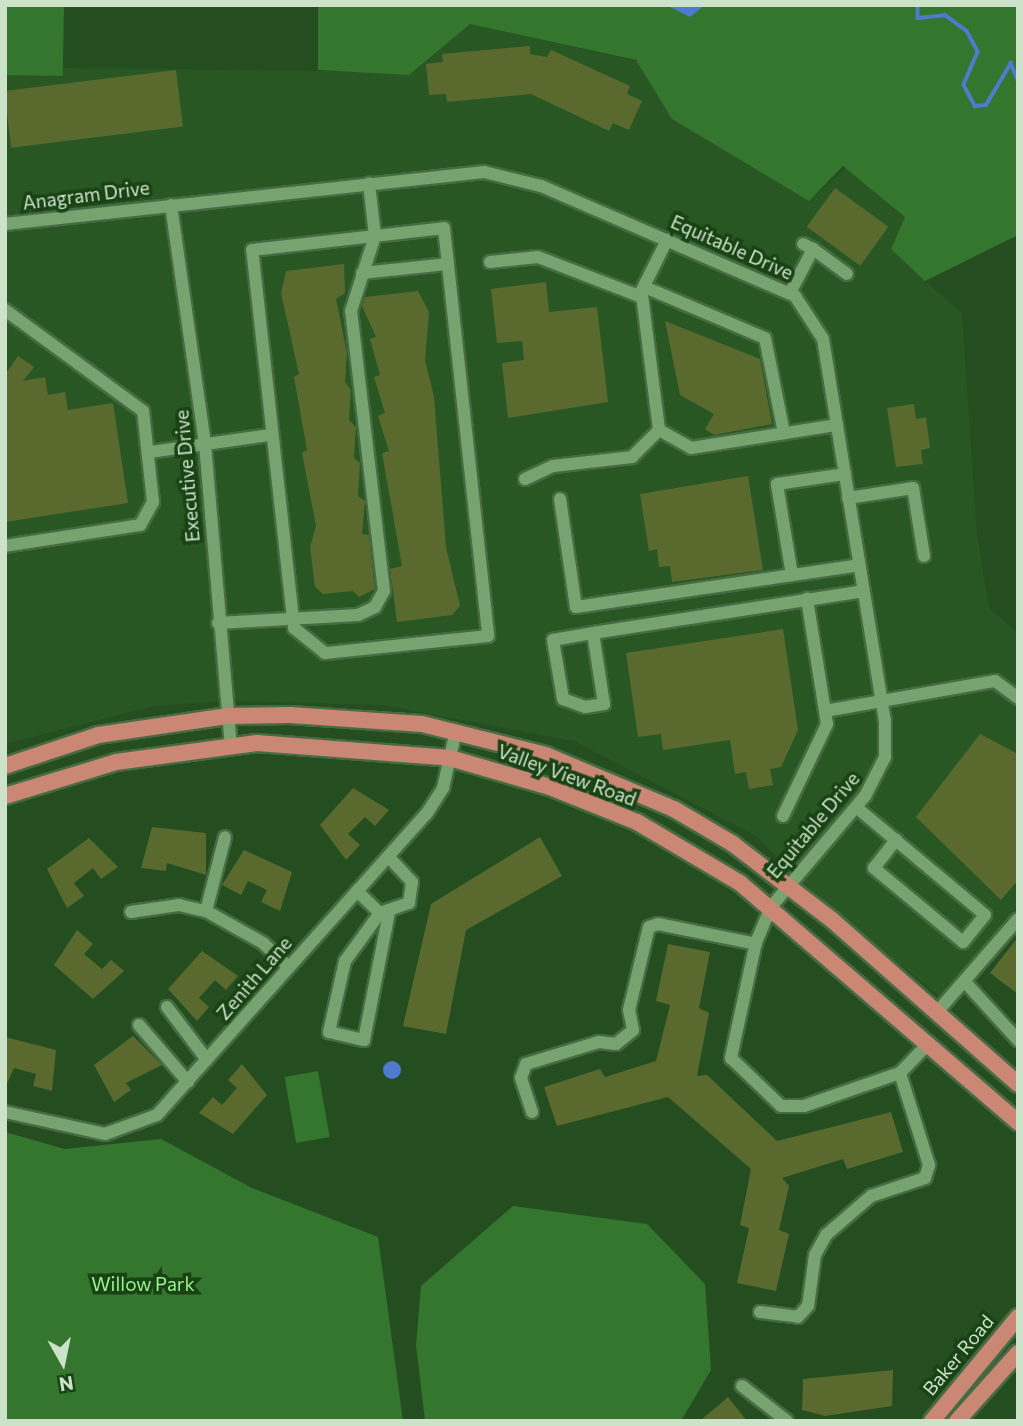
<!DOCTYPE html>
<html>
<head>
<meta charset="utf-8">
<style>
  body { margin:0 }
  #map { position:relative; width:1023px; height:1426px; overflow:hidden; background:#244d20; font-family:Commissioner,sans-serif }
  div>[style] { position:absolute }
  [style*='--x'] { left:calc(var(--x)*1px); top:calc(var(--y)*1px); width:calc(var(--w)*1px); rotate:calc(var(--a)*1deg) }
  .built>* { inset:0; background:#285723 }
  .green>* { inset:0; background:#34762e; transform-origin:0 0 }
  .water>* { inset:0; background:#4e7bce }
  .round { border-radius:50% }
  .stream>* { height:3.5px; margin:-1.75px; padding:0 1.75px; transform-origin:1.75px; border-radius:1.75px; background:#4e7bce }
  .building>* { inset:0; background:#5a6a2f; transform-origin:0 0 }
  .roads { filter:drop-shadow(2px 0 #466b43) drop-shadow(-2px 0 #466b43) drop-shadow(0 2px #466b43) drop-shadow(0 -2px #466b43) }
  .minor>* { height:12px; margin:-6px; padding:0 6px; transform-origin:6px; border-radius:6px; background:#77a371 }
  .major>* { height:16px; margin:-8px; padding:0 8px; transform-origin:8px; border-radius:8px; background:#c98774 }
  span { translate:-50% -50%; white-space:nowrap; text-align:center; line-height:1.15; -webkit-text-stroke:7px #194215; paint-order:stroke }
  .street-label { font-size:19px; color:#cce3c9 }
  .park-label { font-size:19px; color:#96f58c }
  .frame { position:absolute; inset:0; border:7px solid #cce3c9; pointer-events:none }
  .north { position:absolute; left:28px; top:1328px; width:70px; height:70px; -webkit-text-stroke:5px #194215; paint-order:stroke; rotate:171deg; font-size:19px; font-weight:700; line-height:28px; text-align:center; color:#cce3c9 }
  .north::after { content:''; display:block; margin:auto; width:24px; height:32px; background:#cce3c9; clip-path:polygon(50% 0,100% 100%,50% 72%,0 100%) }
</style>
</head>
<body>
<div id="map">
  <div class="built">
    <i style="clip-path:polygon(454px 12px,484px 27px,636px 61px,809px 201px,846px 168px,916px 202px,923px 279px,962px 313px,977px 534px,989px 608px,1018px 633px,1018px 906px,943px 999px,830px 909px,756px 836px,574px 741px,382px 705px,231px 701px,153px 706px,5px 744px,5px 75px,67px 68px,413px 72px)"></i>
  </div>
  <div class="green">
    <i style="left:5px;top:5px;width:59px;height:70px;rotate:1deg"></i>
    <i style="clip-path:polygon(318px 5px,1018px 5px,1018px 235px,925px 281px,891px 249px,905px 217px,843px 166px,809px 201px,672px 119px,636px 60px,470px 24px,409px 75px,318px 70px)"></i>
    <i style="left:318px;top:1071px;width:67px;height:34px;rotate:80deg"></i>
    <i style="clip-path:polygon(5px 1132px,65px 1149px,161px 1139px,252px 1188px,378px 1237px,403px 1421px,5px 1421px)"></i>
    <i style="clip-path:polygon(513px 1206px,647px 1224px,705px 1284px,711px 1370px,681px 1421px,425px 1421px,416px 1345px,421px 1286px)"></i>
  </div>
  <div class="water">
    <i style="clip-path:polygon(666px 5px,705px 5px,690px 17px)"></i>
    <i class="round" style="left:383px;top:1061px;width:18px;height:18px"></i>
  </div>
  <div class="stream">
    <i style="--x:918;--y:5;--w:13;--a:90"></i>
    <i style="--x:918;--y:18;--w:27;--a:-6"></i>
    <i style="--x:945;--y:15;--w:27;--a:36"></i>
    <i style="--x:967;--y:31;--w:24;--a:62"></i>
    <i style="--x:978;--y:52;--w:36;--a:113"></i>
    <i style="--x:964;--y:85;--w:24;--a:62"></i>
    <i style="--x:975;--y:106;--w:11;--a:-5"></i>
    <i style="--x:986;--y:105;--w:49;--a:-59.2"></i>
    <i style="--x:1011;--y:63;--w:18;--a:68"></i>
  </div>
  <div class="building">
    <i style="clip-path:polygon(530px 46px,530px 54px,547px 57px,551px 50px,630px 86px,627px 94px,642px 101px,629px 130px,613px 123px,609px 131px,531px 94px,447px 102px,446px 94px,429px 95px,426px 64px,443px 62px,442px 54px)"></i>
    <i style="left:176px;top:70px;width:57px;height:173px;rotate:83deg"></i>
    <i style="left:835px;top:188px;width:66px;height:48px;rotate:36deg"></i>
    <i style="clip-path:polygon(344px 264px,345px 293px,336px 299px,347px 353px,345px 382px,351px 390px,349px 420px,356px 427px,354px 458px,360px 463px,358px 496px,365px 501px,362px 534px,369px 535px,375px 589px,359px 597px,353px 591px,323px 594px,315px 587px,310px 547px,316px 526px,302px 453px,307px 450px,294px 377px,299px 374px,281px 293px,286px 271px)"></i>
    <i style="clip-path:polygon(546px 282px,549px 312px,597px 307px,608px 402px,508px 418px,502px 363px,524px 360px,522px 341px,497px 343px,491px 289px)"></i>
    <i style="clip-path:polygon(418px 291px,429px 312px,425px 360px,434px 397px,446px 547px,460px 606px,452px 615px,397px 622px,390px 569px,402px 566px,382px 453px,389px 451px,378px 416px,385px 413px,374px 377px,380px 375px,370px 339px,376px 337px,362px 306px,365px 297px)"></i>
    <i style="clip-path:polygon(665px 321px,760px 359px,772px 424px,714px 435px,705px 429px,714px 414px,680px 395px)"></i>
    <i style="clip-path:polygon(18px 356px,34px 367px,23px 381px,45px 377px,48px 395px,65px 392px,68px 410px,113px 403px,128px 503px,5px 522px,5px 375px)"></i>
    <i style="clip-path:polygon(914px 404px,916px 419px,926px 417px,930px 448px,921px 450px,923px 464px,896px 467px,887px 408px)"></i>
    <i style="clip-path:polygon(748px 476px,763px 570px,672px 582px,670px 566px,659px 567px,657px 549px,649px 551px,640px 494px)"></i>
    <i style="clip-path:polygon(783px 629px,798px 730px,781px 767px,770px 769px,773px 785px,749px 789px,746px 772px,735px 774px,730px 740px,663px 750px,661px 734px,638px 737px,626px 653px)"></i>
    <i style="clip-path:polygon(980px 734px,1018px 754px,1018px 880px,1001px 900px,916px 817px)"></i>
    <i style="clip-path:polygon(353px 788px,389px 810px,375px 826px,365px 817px,348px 834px,360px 845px,346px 860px,320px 825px)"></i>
    <i style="clip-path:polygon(152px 827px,206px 833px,206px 875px,167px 863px,166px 871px,141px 868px)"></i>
    <i style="clip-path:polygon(540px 837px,562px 876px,466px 930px,446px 1034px,403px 1026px,431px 904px)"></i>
    <i style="clip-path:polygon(89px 838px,118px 867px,101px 879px,93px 868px,74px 883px,84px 896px,67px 908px,47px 869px)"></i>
    <i style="clip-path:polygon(244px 850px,292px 872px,280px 911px,261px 902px,267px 890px,248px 881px,241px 895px,222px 885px)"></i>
    <i style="clip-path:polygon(77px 930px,93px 944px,84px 954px,102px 969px,111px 960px,124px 971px,93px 999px,54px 965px)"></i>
    <i style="clip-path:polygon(1018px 937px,1018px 994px,990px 973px)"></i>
    <i style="clip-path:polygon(668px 944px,710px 952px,699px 1008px,709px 1013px,697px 1076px,707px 1075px,777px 1141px,891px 1112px,903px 1152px,847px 1169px,843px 1159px,782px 1178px,789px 1186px,779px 1230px,789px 1234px,776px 1291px,737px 1283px,749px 1228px,740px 1225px,751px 1169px,668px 1097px,557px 1126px,544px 1087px,600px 1069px,605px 1077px,656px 1061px,670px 1005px,656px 1001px)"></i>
    <i style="clip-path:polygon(202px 951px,238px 976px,226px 990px,215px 980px,199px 998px,209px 1007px,197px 1021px,168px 989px)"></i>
    <i style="clip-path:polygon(133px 1036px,162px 1065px,126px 1083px,131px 1090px,114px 1102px,94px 1065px)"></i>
    <i style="clip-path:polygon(5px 1037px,56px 1050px,52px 1091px,33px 1086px,36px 1074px,14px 1068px,5px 1088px)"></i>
    <i style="clip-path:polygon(242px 1064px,267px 1095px,233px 1134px,199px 1113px,213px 1097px,222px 1105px,237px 1088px,228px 1080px)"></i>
    <i style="clip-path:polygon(893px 1370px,892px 1406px,825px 1416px,802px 1410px,803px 1379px)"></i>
    <i style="clip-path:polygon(728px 1397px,747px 1421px,700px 1421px)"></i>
  </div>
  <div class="roads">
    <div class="minor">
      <i style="--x:171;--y:205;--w:241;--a:81.9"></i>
      <i style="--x:205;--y:444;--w:302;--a:85.1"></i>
      <i style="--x:5;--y:224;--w:482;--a:-6.2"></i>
      <i style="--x:484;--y:172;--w:59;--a:13.8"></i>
      <i style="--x:541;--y:186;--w:277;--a:23.4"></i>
      <i style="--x:795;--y:296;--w:51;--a:56.9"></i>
      <i style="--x:823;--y:339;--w:386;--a:80.8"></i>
      <i style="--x:885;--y:720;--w:37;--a:90"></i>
      <i style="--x:885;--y:757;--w:44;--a:117.1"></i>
      <i style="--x:865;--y:796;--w:145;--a:130.3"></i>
      <i style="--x:771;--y:907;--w:38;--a:113"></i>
      <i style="--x:756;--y:942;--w:119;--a:102.2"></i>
      <i style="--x:731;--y:1058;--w:69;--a:43.8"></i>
      <i style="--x:781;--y:1106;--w:23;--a:0"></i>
      <i style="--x:804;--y:1106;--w:102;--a:-19"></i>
      <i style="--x:900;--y:1073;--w:42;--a:-46"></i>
      <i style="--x:444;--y:228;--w:410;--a:83.8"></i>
      <i style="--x:488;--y:636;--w:164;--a:174"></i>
      <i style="--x:325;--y:653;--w:40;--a:-141"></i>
      <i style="--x:294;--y:628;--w:380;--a:-96.3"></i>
      <i style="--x:252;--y:250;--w:193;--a:-6.5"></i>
      <i style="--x:813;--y:249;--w:42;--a:36.3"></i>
      <i style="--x:490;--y:262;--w:48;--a:-5.9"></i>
      <i style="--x:538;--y:257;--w:108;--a:21.1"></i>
      <i style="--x:639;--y:296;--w:63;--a:-63.4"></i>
      <i style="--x:362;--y:273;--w:85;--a:-6"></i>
      <i style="--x:647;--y:288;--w:128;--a:23"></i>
      <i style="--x:765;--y:338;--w:97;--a:78.7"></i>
      <i style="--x:790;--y:293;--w:50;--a:-62.4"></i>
      <i style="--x:813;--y:249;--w:11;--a:-153"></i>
      <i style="--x:642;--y:295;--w:136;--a:82.8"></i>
      <i style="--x:5;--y:310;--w:171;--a:36.2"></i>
      <i style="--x:143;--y:411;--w:92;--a:83.7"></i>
      <i style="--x:153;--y:502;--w:26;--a:119"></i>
      <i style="--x:140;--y:525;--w:137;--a:171.2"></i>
      <i style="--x:150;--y:452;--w:121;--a:-8.1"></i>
      <i style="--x:525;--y:479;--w:31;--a:-25"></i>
      <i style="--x:553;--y:466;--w:80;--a:-6.5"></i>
      <i style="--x:632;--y:457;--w:38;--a:-45"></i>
      <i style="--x:659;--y:430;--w:37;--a:29"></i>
      <i style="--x:691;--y:448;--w:148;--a:-9"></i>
      <i style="--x:848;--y:498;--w:66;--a:-8.7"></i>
      <i style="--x:913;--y:488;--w:69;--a:80.8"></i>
      <i style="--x:560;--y:499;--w:109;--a:81.6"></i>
      <i style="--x:576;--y:607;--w:286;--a:-8.4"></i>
      <i style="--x:792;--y:575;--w:92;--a:-99.4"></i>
      <i style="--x:777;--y:484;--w:69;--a:-8.4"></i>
      <i style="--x:218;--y:623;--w:140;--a:-3.3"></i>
      <i style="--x:358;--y:615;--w:19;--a:-25"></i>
      <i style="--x:375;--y:607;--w:18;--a:-61"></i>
      <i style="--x:384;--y:591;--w:282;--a:-96.7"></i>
      <i style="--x:351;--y:311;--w:79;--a:-72.3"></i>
      <i style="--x:375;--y:236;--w:53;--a:-96.5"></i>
      <i style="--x:593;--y:633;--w:72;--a:81.2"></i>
      <i style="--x:604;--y:704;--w:19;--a:171"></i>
      <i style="--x:585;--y:707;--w:23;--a:-160"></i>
      <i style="--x:563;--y:699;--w:60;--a:-99.6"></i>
      <i style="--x:553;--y:640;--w:41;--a:-9.9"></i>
      <i style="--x:593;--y:633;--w:273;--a:-8.8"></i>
      <i style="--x:825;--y:711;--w:173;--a:-10"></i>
      <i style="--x:995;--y:681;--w:29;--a:36"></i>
      <i style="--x:856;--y:807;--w:168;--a:39.9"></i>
      <i style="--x:985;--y:915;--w:35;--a:129"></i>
      <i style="--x:963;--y:942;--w:116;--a:-140.3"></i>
      <i style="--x:874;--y:868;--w:36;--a:-52"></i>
      <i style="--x:783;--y:816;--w:102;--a:-64.4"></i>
      <i style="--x:827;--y:724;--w:127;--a:-99.1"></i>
      <i style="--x:357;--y:891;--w:32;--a:44"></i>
      <i style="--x:380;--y:913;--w:31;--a:-19"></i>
      <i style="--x:409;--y:903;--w:21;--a:-82"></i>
      <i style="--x:412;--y:882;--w:35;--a:-133"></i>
      <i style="--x:206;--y:911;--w:76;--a:-75.6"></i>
      <i style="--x:131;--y:912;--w:49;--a:-8.3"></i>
      <i style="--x:179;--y:905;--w:28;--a:13"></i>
      <i style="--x:206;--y:911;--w:65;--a:29.3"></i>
      <i style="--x:263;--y:943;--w:35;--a:43"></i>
      <i style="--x:380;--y:913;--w:59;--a:126.1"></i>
      <i style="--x:345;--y:961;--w:73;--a:102.7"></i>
      <i style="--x:329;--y:1032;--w:36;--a:13"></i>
      <i style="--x:364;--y:1040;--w:129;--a:-78.9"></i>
      <i style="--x:965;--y:982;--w:79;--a:47.6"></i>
      <i style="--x:167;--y:1007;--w:66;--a:53"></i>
      <i style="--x:937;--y:1012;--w:123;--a:-48.9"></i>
      <i style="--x:139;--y:1025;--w:75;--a:49.3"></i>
      <i style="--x:5;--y:1112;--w:102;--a:12.4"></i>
      <i style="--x:105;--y:1134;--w:55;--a:-20.1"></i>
      <i style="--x:157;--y:1115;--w:405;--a:-48.2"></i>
      <i style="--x:427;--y:813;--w:30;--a:-57"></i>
      <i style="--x:443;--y:788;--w:58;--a:-77.2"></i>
      <i style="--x:532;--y:1112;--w:36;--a:-108"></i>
      <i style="--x:521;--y:1078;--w:15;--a:-70"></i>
      <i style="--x:526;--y:1064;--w:76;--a:-16.8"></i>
      <i style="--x:599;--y:1042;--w:17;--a:7"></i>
      <i style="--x:616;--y:1044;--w:22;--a:-39"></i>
      <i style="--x:633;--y:1030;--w:20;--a:-101"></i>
      <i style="--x:629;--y:1010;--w:85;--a:-76.5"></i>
      <i style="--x:649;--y:927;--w:9;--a:-18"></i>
      <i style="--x:658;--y:924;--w:100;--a:11.5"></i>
      <i style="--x:760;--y:1312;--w:38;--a:7"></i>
      <i style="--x:798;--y:1317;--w:15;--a:-48"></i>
      <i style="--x:808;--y:1306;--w:51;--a:-82.2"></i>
      <i style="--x:815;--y:1255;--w:23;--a:-61"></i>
      <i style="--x:826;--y:1235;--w:60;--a:-40.9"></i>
      <i style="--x:871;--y:1196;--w:57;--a:-18.4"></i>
      <i style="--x:925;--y:1178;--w:14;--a:-73"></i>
      <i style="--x:929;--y:1165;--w:96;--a:-107.5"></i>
      <i style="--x:742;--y:1386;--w:57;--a:37.9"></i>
    </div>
    <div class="major">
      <i style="--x:5;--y:766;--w:98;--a:-18.4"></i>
      <i style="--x:98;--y:735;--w:132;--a:-8.3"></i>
      <i style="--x:229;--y:716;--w:61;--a:-0.9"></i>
      <i style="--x:290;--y:715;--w:132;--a:3.9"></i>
      <i style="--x:422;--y:724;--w:128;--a:14"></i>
      <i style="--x:546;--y:755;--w:139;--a:22.9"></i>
      <i style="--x:674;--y:809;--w:69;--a:30.7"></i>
      <i style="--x:733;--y:844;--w:125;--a:37.5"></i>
      <i style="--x:832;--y:920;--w:248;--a:41.4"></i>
      <i style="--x:5;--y:796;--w:116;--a:-17"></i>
      <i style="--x:116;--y:762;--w:142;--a:-7.7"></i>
      <i style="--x:257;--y:743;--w:194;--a:4.4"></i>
      <i style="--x:450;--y:758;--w:104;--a:16.2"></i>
      <i style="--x:550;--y:787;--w:94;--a:21.9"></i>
      <i style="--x:637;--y:822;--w:120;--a:30.6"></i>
      <i style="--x:740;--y:883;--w:367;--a:40.7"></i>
      <i style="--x:932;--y:1421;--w:135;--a:-50.4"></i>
      <i style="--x:957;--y:1421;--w:91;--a:-48.1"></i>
    </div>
  </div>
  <div class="street-label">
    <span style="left:86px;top:195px;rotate:-7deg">Anagram Drive</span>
    <span style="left:732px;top:247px;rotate:24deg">Equitable Drive</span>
    <span style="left:187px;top:476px;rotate:-95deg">Executive Drive</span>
    <span style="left:567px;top:775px;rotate:20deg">Valley View Road</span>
    <span style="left:813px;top:825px;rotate:-50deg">Equitable Drive</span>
    <span style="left:254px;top:978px;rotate:-49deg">Zenith Lane</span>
    <span style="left:958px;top:1355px;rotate:-50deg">Baker Road</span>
  </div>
  <div class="park-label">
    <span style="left:143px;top:1284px">Willow Park</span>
  </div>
  <div class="frame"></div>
  <div class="north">N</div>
</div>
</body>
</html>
